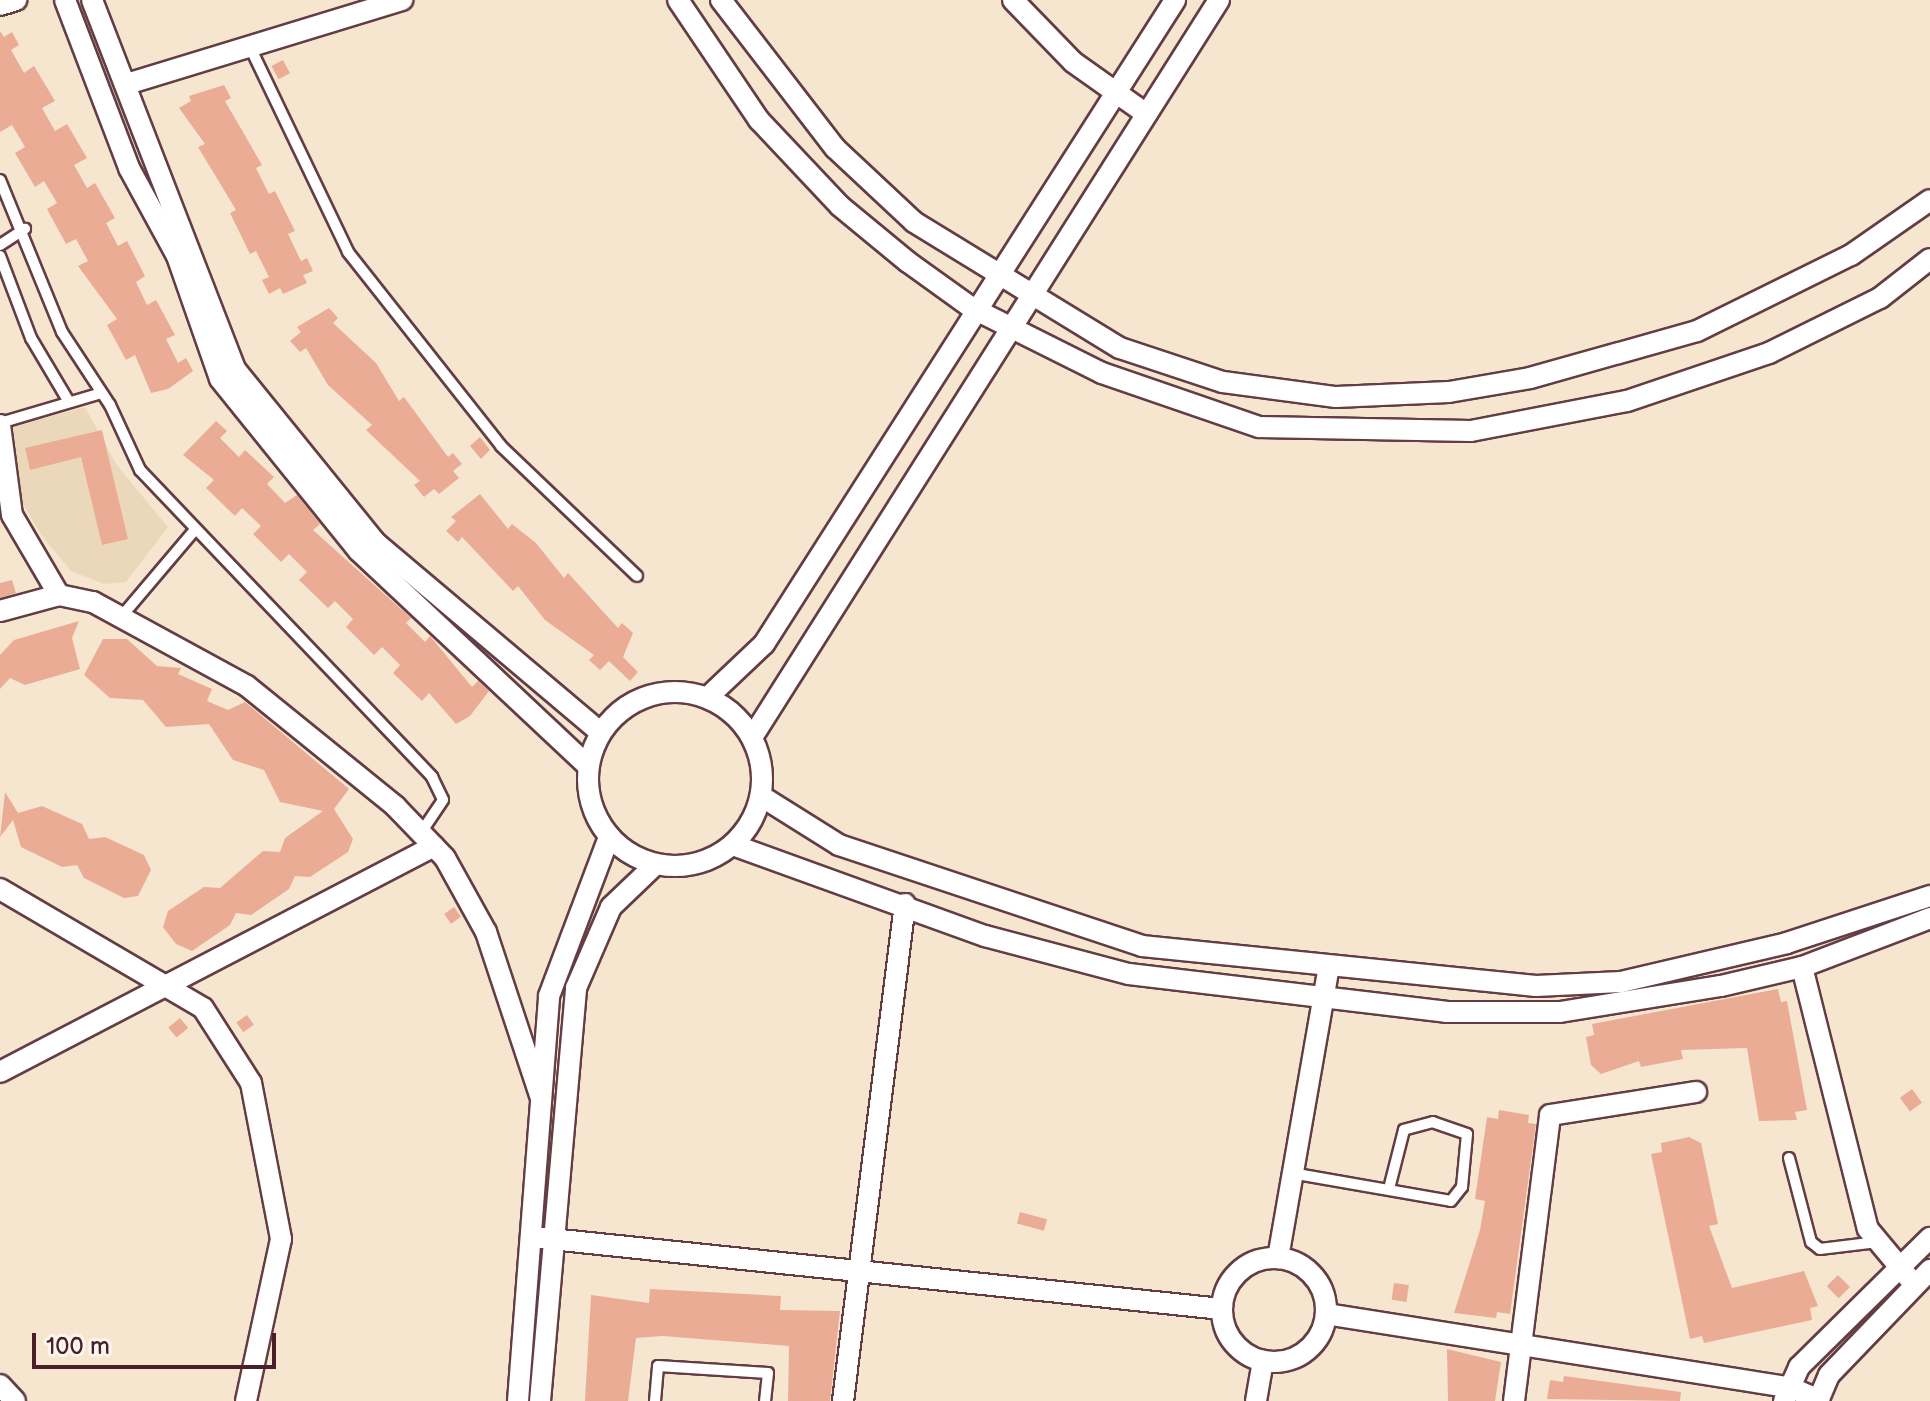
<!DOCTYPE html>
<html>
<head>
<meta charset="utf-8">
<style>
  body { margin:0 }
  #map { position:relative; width:1930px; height:1401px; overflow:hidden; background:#f6e6cf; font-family:"Balsamiq Sans",sans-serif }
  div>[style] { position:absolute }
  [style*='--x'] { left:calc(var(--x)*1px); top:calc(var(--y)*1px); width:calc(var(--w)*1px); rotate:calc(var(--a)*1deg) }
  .built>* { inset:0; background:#ebd8ba }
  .building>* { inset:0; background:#ebac95; transform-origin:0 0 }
  .roads { filter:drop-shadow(2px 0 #643d44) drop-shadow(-2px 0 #643d44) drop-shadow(0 2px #643d44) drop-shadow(0 -2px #643d44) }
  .service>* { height:10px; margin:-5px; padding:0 5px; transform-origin:5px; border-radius:5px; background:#fff }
  .minor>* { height:20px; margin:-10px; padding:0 10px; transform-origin:10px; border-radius:10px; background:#fff }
  .minor>.ring { margin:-10px; padding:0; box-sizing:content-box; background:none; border:20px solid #fff; border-radius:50% }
  span { translate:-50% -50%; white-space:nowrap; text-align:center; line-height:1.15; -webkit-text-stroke:7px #fbf7ec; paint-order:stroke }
  .scale { position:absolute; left:32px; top:1333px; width:244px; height:36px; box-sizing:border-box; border:4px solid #4a1f2b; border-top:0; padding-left:10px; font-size:24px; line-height:28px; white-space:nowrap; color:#4a1f2b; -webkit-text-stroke:6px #fbf7ec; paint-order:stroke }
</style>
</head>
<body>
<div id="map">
  <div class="built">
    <i style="clip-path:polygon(85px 407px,116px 464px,168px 527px,126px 582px,104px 584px,71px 571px,42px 536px,24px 506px,3px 429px)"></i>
  </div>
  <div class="building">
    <i style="clip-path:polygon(0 31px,4px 37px,12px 32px,19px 45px,11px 50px,24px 73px,34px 66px,55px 101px,42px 108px,55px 131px,67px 124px,87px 158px,74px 165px,87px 188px,95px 183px,115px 218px,106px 223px,118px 246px,127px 241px,145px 276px,136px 282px,147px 305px,156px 300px,175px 335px,166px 339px,178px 363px,186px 358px,193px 371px,168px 389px,151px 393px,135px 355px,126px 360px,107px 325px,117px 319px,78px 266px,88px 261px,76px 239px,66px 244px,47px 209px,57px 203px,44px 181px,35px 187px,15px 153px,25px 147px,12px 125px,0 132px)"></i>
    <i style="left:283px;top:60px;width:15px;height:13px;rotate:62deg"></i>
    <i style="clip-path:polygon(224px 85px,231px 98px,225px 101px,262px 165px,256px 168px,269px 194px,275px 191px,295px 231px,288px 234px,301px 261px,307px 258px,313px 271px,303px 275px,307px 283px,283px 294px,280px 288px,269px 294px,262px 280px,269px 277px,256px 251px,250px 254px,230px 213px,236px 210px,198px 147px,205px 144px,179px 108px,191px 101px,189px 96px)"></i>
    <i style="clip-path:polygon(329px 308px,338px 318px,333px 323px,376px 363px,399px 401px,404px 397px,448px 457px,453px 453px,462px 464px,453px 471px,459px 478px,439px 494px,434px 489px,424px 497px,414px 485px,420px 481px,366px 430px,372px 425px,328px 385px,306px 348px,300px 352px,290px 341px,301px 332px,297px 327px)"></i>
    <i style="clip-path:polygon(216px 421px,227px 431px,220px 438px,239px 457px,245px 450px,274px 477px,267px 484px,285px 503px,297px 495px,320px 524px,313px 530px,411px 618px,406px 623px,425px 642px,430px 636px,472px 687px,478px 681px,489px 691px,470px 716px,456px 724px,429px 693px,422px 701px,393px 673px,400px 665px,382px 647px,374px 655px,346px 627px,353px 619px,335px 601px,328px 608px,299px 580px,307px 572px,289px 554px,281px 562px,253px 534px,261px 526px,242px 508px,235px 516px,206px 488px,214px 480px,183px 455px)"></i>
    <i style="clip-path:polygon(102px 430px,128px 539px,102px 545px,81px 457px,30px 470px,25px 448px)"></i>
    <i style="clip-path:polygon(480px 437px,490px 450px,481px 459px,470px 446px)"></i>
    <i style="clip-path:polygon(480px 494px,508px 529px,512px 524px,536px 543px,564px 578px,568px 573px,618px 628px,622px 623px,633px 633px,623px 657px,638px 672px,630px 681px,609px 661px,600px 670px,589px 660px,594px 655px,545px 620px,518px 586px,513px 591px,462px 537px,458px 542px,446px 531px,456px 521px,451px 517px)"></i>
    <i style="clip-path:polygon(12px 580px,16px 593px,0 598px,0 583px)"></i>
    <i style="clip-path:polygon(79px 621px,72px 638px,80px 669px,25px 685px,10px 678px,0 689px,0 655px,14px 640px)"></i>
    <i style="clip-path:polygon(103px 639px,127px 639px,157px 666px,181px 668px,178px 674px,212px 689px,207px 701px,228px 710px,245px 702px,349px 789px,334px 809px,353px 839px,348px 852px,310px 877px,295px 876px,289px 889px,251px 915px,236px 913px,230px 925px,192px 951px,176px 944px,163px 927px,168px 911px,204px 887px,220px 888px,263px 851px,280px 852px,285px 838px,323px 811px,280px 802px,264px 770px,233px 760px,209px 724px,166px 727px,143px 700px,110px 698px,84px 675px)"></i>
    <i style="clip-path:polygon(5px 792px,18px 813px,42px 806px,82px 824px,89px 839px,105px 837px,144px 855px,151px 870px,138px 896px,124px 898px,84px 878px,77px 865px,62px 867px,21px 847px,13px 820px,0 837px)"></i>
    <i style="left:454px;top:907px;width:12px;height:12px;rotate:55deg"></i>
    <i style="clip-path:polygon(1778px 989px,1781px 1002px,1787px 1001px,1807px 1110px,1795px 1112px,1797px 1120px,1759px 1121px,1747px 1048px,1681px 1050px,1683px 1059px,1641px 1067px,1639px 1061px,1601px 1074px,1591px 1065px,1586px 1037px,1594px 1035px,1592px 1024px)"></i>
    <i style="left:247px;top:1015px;width:12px;height:13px;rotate:55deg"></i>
    <i style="left:180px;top:1018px;width:13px;height:15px;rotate:51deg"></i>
    <i style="left:1912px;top:1089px;width:17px;height:15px;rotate:54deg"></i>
    <i style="clip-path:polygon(1499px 1110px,1529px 1115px,1528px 1123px,1536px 1124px,1510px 1314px,1497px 1312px,1496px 1318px,1454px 1313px,1480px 1230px,1485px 1201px,1475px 1199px,1487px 1117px,1498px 1119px)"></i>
    <i style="clip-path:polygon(1689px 1137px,1701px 1143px,1718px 1224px,1709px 1226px,1732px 1288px,1804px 1271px,1818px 1306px,1810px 1308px,1812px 1320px,1704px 1343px,1702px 1336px,1690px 1339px,1651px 1154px,1662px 1152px,1661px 1143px)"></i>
    <i style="left:1020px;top:1212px;width:28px;height:12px;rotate:15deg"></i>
    <i style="left:1838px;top:1275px;width:17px;height:16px;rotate:45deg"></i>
    <i style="left:1394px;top:1283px;width:15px;height:17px;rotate:8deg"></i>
    <i style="clip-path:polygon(650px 1289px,781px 1296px,780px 1310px,840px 1311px,830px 1401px,788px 1401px,789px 1346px,662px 1336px,636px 1338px,628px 1401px,585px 1401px,591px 1295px,649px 1303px)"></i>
    <i style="clip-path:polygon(1447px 1349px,1501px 1362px,1495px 1401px,1448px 1401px)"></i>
    <i style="clip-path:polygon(1564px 1376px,1681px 1392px,1680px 1401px,1547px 1399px,1550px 1380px,1563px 1382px)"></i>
  </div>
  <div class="roads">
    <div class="service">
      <i style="--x:250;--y:47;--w:227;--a:64.4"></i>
      <i style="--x:348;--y:252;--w:247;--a:51.7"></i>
      <i style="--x:501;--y:446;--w:188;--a:43.7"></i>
      <i style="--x:0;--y:180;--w:164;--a:67.8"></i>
      <i style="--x:62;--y:332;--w:87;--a:56.7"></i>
      <i style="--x:110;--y:405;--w:72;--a:65.2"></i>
      <i style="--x:140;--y:470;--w:424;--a:46.4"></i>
      <i style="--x:432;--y:777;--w:25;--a:64"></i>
      <i style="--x:443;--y:800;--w:40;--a:124"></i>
      <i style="--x:0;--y:245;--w:30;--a:-33"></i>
      <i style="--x:0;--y:256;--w:88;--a:69.3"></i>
      <i style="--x:31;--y:338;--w:74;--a:59.3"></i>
      <i style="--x:0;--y:423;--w:105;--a:-16.5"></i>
      <i style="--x:121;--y:617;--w:113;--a:-49.7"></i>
      <i style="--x:1789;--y:1158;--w:87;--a:75.3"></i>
      <i style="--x:1811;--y:1242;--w:11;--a:38"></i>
      <i style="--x:1820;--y:1249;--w:58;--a:-6.9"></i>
      <i style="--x:1297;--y:1174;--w:156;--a:9.9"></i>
      <i style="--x:1451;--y:1201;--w:18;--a:-52"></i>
      <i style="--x:1462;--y:1187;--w:53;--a:-84.6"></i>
      <i style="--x:1467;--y:1134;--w:36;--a:-161"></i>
      <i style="--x:1433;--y:1122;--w:30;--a:165"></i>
      <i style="--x:1404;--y:1130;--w:61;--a:104.3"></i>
      <i style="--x:655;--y:1401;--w:35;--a:-85"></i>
      <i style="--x:658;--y:1366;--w:110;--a:3.6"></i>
      <i style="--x:768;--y:1373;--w:28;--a:96"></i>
    </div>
    <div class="minor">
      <i style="--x:65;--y:0;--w:180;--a:69.1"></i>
      <i style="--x:129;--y:168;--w:100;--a:61.4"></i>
      <i style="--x:177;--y:256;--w:130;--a:70.7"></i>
      <i style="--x:220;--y:379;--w:221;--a:51.1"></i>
      <i style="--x:359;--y:551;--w:314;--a:43.2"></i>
      <i style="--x:92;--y:0;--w:396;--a:68.8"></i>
      <i style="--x:235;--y:369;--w:223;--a:51"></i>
      <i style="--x:375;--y:542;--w:294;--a:40.2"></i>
      <i style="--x:678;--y:0;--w:145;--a:56"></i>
      <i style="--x:759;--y:120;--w:118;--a:46.7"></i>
      <i style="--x:840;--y:206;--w:88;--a:39.5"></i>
      <i style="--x:908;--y:262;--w:79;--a:35.7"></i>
      <i style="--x:972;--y:308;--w:145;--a:26.6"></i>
      <i style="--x:1102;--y:373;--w:166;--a:19"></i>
      <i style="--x:1259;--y:427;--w:212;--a:1.1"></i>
      <i style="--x:1471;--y:431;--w:159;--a:-10.9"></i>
      <i style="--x:1627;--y:401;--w:150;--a:-18.7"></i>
      <i style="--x:1769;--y:353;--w:124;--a:-26.4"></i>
      <i style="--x:1880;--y:298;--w:63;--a:-38"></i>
      <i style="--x:721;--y:0;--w:187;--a:52.4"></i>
      <i style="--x:835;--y:148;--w:108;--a:43.1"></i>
      <i style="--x:914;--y:222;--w:241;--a:31.5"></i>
      <i style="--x:1120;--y:348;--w:108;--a:18.3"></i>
      <i style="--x:1223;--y:382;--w:114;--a:7.6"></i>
      <i style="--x:1336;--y:397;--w:113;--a:-2.5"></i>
      <i style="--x:1449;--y:392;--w:82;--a:-9.8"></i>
      <i style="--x:1530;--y:378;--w:173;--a:-15.7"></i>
      <i style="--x:1697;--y:331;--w:172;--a:-26.3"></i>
      <i style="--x:1851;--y:255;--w:96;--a:-34.8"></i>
      <i style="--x:1013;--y:0;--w:86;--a:45.9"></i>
      <i style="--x:1073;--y:62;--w:88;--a:35.3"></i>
      <i style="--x:0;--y:5;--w:17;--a:-17"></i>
      <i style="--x:127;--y:84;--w:288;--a:-17"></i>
      <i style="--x:0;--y:425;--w:91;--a:82.4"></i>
      <i style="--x:12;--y:515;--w:93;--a:59.6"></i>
      <i style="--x:0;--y:611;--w:61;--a:-15.2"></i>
      <i style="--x:59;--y:595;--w:35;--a:12"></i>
      <i style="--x:93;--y:602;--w:175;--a:28.6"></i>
      <i style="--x:247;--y:686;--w:191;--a:39"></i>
      <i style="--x:395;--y:806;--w:72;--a:46.1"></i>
      <i style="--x:445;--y:858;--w:85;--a:61"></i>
      <i style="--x:486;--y:932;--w:175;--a:71.7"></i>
      <i class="ring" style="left:588px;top:692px;width:154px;height:154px"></i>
      <i style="--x:708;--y:697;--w:77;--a:-43.4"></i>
      <i style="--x:764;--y:644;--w:764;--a:-57.45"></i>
      <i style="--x:753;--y:736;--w:871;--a:-57.66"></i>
      <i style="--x:761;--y:796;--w:92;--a:32.1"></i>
      <i style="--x:839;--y:845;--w:319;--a:18.4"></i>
      <i style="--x:1142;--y:946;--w:396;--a:5.8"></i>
      <i style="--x:1536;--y:986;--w:85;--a:-2.7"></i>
      <i style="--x:1621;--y:982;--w:171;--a:-13.2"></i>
      <i style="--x:1787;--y:943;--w:151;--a:-18.2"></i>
      <i style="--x:733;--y:845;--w:268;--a:19.9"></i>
      <i style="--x:985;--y:936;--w:149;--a:14.8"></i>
      <i style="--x:1129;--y:974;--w:319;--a:6.8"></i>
      <i style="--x:1446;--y:1012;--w:114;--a:0"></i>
      <i style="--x:1560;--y:1012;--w:163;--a:-9.2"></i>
      <i style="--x:1721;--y:986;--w:83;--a:-13.2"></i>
      <i style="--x:1802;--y:967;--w:137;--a:-20.9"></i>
      <i style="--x:0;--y:889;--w:235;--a:30.4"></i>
      <i style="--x:203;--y:1008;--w:89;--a:57.4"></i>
      <i style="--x:251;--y:1083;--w:159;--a:79.1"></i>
      <i style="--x:281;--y:1239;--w:166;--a:102.2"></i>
      <i style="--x:1802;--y:967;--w:270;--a:75.9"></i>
      <i style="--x:1868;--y:1229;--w:70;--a:50.2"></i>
      <i style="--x:0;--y:1072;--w:489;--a:-27.5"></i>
      <i style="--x:532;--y:1237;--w:694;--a:5.96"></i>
      <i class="ring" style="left:1222px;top:1258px;width:84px;height:84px"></i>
      <i style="--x:1278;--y:1258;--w:295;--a:-80.1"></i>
      <i style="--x:1326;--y:1314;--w:469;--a:9"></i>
      <i style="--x:1789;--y:1387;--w:33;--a:23"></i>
      <i style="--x:0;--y:1385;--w:22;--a:47"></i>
      <i style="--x:518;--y:1401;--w:406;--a:-85.6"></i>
      <i style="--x:549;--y:996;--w:170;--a:-69.3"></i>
      <i style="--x:540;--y:1401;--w:415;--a:-85"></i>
      <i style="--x:576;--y:988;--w:88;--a:-66.6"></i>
      <i style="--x:611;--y:907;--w:61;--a:-43.7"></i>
      <i style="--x:843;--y:1401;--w:501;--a:-82.89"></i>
      <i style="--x:1256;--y:1401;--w:41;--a:-80.1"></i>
      <i style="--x:1514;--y:1401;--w:288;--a:-82.8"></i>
      <i style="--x:1550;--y:1115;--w:148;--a:-9"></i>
      <i style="--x:1784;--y:1401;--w:37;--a:-66"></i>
      <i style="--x:1799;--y:1367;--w:184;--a:-44.6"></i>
      <i style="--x:1818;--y:1401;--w:28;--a:-67"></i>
      <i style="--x:1829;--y:1375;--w:146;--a:-46.1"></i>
    </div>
  </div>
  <div class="scale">100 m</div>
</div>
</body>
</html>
